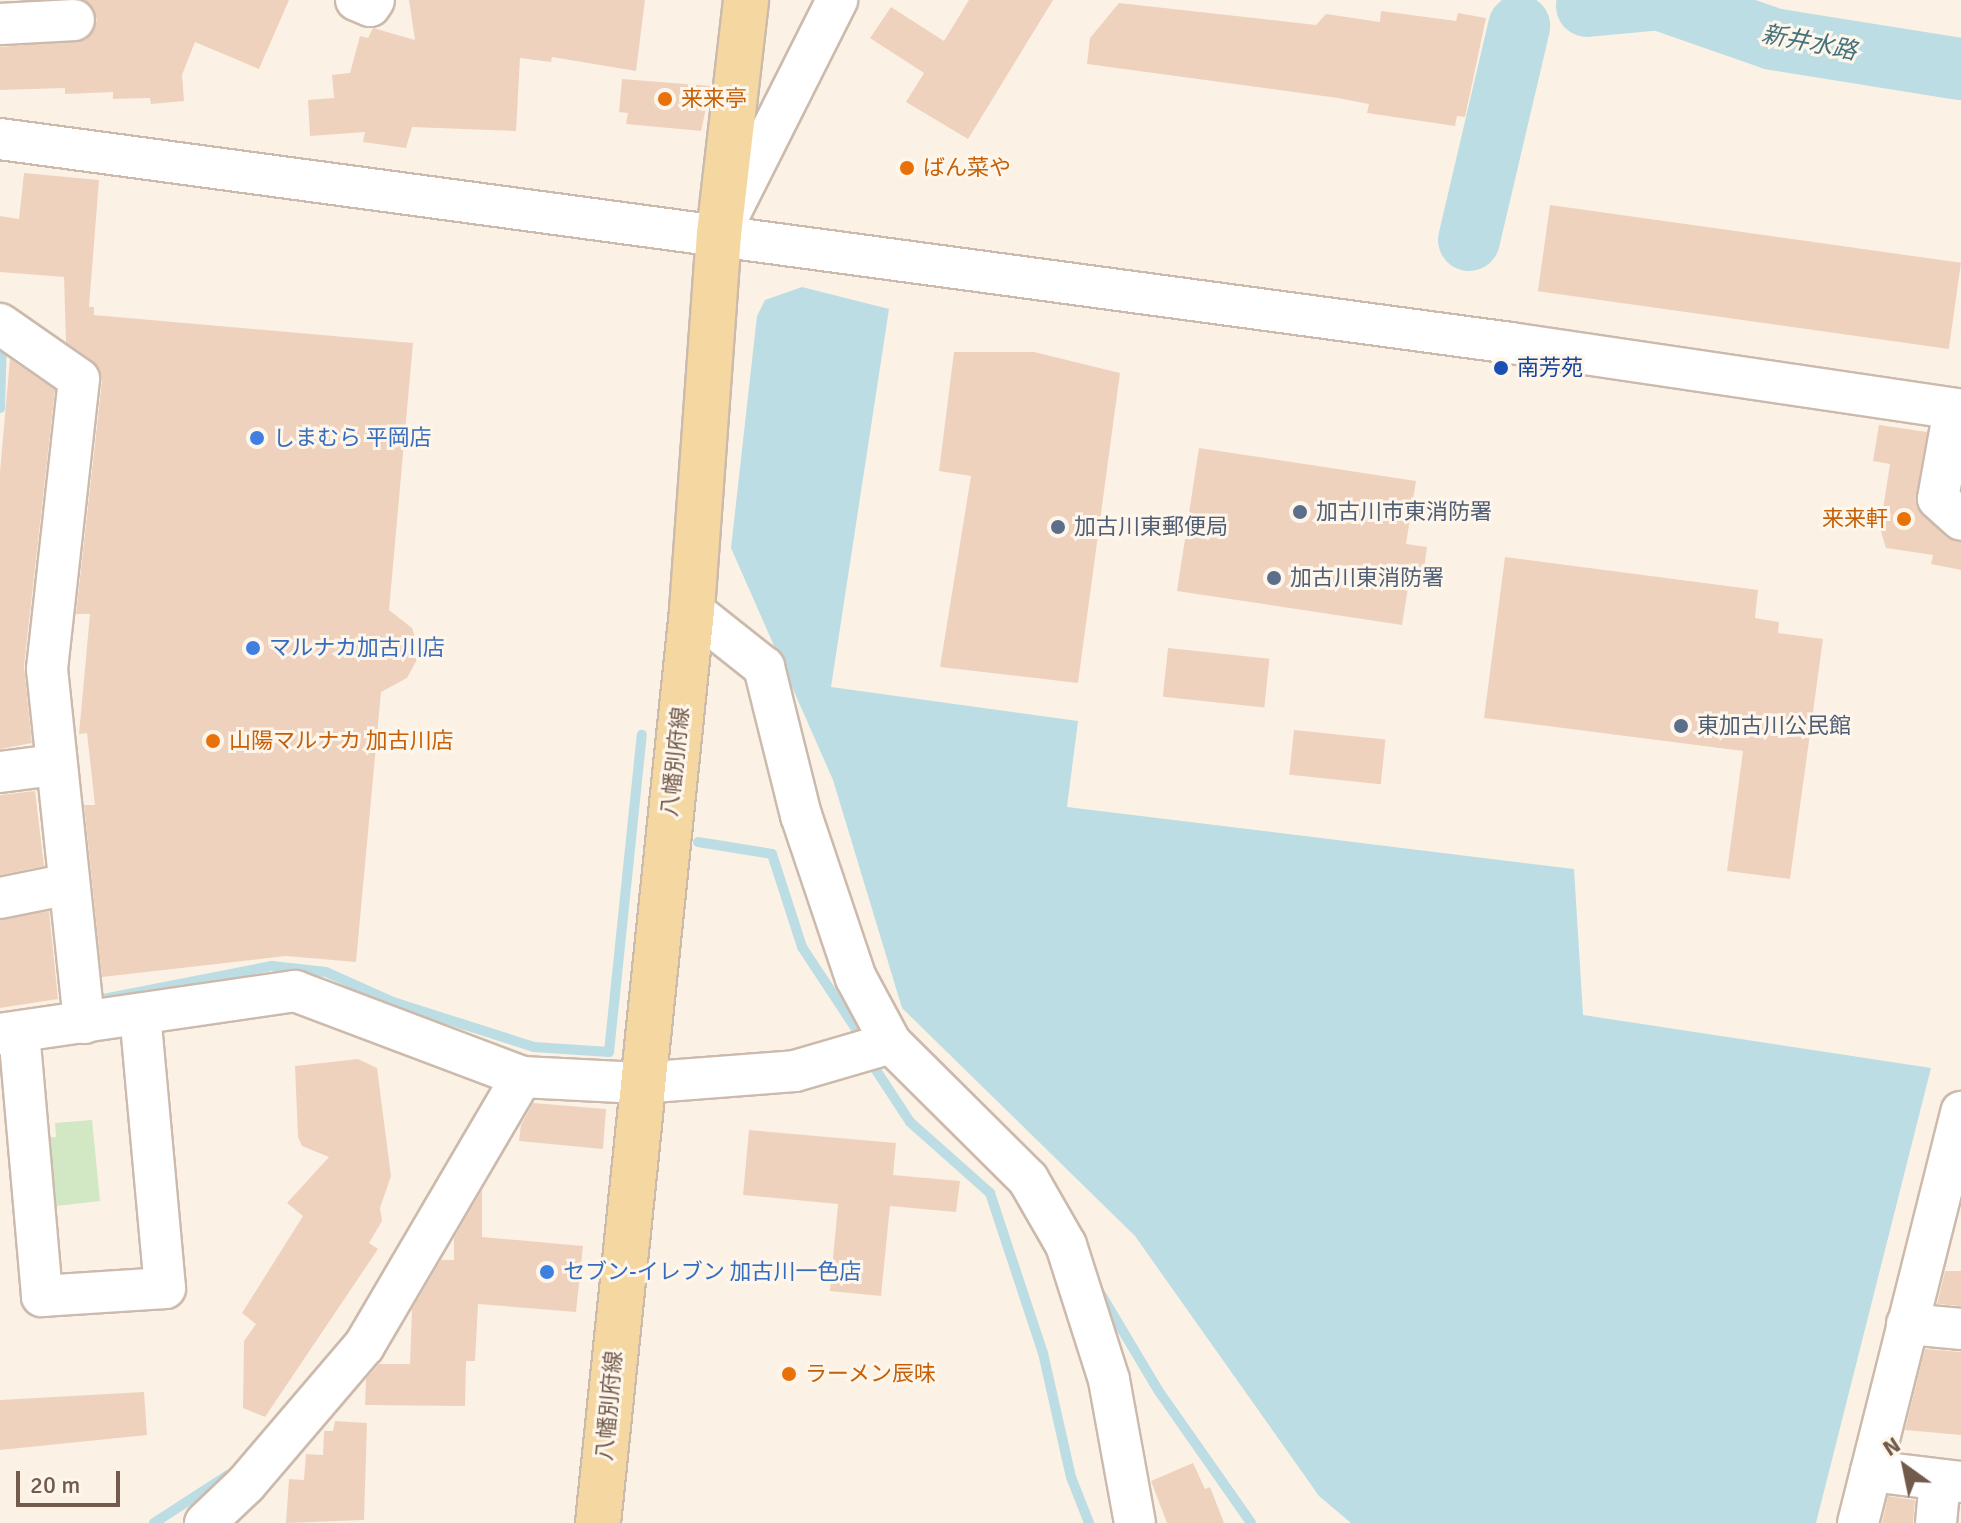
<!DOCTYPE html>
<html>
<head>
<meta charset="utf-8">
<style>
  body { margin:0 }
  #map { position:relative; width:1961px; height:1523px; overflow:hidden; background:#fbf2e5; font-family:Signika,"Noto Sans JP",sans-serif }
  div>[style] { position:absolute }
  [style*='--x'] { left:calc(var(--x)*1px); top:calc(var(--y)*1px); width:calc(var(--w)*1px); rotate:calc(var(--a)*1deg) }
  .green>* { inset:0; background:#d2e7c4 }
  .water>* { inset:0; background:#bbdde3 }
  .stream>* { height:10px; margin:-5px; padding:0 5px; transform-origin:5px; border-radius:5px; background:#bbdde3 }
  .river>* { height:62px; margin:-31px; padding:0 31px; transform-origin:31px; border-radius:31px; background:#bbdde3 }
  .building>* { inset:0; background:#eed2be; transform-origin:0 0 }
  .roads { filter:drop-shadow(2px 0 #ccbaac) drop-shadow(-2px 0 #ccbaac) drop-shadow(0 2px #ccbaac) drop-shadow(0 -2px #ccbaac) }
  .minor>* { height:40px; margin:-20px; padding:0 20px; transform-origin:20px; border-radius:20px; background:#fff }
  .major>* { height:44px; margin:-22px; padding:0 22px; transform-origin:22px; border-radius:22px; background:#f5d7a2 }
  .dots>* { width:22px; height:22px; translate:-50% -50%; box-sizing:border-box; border:4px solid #fef6eb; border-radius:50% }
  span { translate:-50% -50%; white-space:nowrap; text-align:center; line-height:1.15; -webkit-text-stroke:6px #fef6eb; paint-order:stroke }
  .food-label { font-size:22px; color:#c56008 }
  .left { translate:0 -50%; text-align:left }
  .right { translate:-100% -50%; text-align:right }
  .transit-label { font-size:22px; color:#164399 }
  .shop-label { font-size:22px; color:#366cbe }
  .service-label { font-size:22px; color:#4e5e75 }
  .street-label { font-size:22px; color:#725a4c }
  .water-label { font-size:24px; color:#44737d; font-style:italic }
  .north { position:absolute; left:1865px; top:1427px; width:80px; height:80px; -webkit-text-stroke:6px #fef6eb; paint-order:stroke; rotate:327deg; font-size:22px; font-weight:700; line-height:32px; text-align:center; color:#725a4c }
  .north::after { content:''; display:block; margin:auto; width:28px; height:36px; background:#725a4c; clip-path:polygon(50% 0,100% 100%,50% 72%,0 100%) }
  .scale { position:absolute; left:16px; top:1471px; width:104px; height:36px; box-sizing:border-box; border:4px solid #725a4c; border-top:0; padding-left:10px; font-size:24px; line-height:28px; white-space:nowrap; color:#725a4c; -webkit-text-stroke:6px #fef6eb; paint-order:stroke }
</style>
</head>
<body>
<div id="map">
  <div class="green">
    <i style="clip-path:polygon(92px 1120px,100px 1201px,47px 1207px,41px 1138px,56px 1137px,55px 1123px)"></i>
  </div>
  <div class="water">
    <i style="clip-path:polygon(802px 287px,889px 309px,831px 687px,1078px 721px,1067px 807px,1574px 869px,1583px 1015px,1931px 1068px,1816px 1523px,1351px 1523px,1319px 1496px,1135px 1236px,902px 1008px,833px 780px,731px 548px,757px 316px,765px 300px)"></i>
  </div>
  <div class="stream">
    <i style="--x:0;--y:408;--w:71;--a:-88.4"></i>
    <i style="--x:698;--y:842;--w:75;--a:9.2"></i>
    <i style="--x:772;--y:854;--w:98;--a:72.1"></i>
    <i style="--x:802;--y:947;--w:109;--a:56.6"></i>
    <i style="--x:93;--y:1001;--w:182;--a:-11.1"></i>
    <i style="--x:272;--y:966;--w:54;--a:6.3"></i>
    <i style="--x:326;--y:972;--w:73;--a:24.1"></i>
    <i style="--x:393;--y:1002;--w:148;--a:17.7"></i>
    <i style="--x:534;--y:1047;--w:75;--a:3.8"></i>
    <i style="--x:609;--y:1052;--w:319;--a:-84.1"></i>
    <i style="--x:876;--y:1070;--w:62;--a:56.8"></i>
    <i style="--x:910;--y:1122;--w:107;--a:41.6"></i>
    <i style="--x:990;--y:1193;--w:169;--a:71.7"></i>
    <i style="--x:1043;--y:1353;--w:127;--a:77.3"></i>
    <i style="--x:1071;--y:1477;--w:49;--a:68.6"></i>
    <i style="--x:1099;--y:1291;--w:115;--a:59.2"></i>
    <i style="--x:1158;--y:1390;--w:162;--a:55"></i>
    <i style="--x:154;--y:1523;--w:88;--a:-33"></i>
  </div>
  <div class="river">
    <i style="--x:1661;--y:0;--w:119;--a:19.2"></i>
    <i style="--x:1773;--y:39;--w:190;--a:9.1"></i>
    <i style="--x:1587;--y:6;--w:65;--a:-5.3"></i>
    <i style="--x:1469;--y:240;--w:220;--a:-76.8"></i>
  </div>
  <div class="building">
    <i style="clip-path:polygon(85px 0,289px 0,259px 69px,195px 42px,182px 75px,184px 101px,151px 104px,150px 98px,113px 99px,113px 92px,65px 94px,65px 88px,0 90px,0 47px,86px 40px,97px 20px)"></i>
    <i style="clip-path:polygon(409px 0,645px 0,636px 71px,552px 57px,551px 62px,520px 58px,516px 131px,412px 127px,406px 148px,363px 142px,365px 132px,310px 136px,308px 100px,334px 98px,332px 75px,350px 73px,360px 36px,368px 38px,373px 28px,415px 40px)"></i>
    <i style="clip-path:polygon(969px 0,1053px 0,968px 139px,906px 102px,924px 73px,870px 38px,891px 7px,944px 41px)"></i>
    <i style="clip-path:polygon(1119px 3px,1316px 25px,1326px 14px,1380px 22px,1381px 11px,1456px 21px,1458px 13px,1486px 18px,1465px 117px,1457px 116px,1455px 126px,1367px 113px,1369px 104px,1338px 98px,1087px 64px,1090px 38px)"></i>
    <i style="clip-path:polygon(622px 79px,711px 86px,701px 131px,626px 124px,628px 113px,619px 112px)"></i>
    <i style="clip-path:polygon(24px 173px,99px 180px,89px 307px,94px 307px,94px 315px,413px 343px,389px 610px,412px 628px,420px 654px,407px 678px,381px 692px,356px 962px,286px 956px,102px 977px,84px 805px,95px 805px,87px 733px,79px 734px,90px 614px,76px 614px,102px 381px,93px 361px,66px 342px,64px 277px,0 272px,0 216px,19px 219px)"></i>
    <i style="left:1550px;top:205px;width:415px;height:87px;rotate:8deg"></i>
    <i style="clip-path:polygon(954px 352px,1034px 352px,1120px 373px,1078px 683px,940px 667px,971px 476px,939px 471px)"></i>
    <i style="clip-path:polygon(10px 359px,55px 390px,24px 666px,32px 743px,0 749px,0 472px)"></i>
    <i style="clip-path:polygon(1879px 425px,1927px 432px,1916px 506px,1946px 537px,1961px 542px,1961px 570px,1931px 564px,1933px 555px,1886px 548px,1880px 528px,1890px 464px,1873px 461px)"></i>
    <i style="clip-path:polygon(1199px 448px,1416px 481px,1406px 544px,1427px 547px,1421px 590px,1408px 588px,1402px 625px,1177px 591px)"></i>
    <i style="clip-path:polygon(1505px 557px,1758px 590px,1755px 618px,1779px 622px,1778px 633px,1823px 639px,1790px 879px,1727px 871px,1743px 751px,1484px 718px)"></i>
    <i style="left:1168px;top:648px;width:102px;height:49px;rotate:6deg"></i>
    <i style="left:1294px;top:730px;width:92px;height:45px;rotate:6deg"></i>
    <i style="clip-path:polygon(35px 791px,44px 866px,0 875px,0 795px)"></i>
    <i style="clip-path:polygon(49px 911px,58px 999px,0 1008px,0 920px)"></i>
    <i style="clip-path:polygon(358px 1059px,377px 1068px,391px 1176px,380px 1208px,382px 1221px,369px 1243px,378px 1249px,265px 1417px,243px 1408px,244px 1341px,256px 1324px,242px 1313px,303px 1216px,287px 1203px,329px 1157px,302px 1146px,298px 1137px,295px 1066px)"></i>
    <i style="clip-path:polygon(533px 1103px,606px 1109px,603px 1149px,519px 1141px,521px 1125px)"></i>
    <i style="clip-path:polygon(749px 1130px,896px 1143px,893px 1175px,960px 1181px,956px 1212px,890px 1206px,881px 1296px,830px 1291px,838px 1204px,743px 1195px)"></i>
    <i style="clip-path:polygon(482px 1190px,482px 1237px,583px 1246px,576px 1312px,478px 1304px,475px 1361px,466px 1361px,465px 1406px,365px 1405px,366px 1379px,379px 1364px,410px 1364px,412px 1309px,441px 1260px,454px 1260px,454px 1238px)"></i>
    <i style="clip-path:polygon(1945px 1271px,1961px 1271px,1961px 1306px,1937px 1304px)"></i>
    <i style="clip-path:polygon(1925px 1349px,1961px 1352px,1961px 1435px,1905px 1430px)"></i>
    <i style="clip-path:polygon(144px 1392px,147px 1435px,0 1450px,0 1400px)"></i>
    <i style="clip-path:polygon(335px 1421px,367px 1423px,364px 1520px,286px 1523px,289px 1479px,304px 1480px,306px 1454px,323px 1455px,324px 1431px,333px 1431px)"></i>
    <i style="clip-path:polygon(1193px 1463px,1205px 1489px,1210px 1487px,1224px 1523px,1167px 1523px,1151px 1481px)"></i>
    <i style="clip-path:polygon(1888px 1496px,1915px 1500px,1913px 1523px,1882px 1523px)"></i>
  </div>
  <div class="roads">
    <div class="minor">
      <i style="--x:356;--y:0;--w:15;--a:23"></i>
      <i style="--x:370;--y:6;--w:7;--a:-56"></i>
      <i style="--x:0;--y:24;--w:74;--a:-3.1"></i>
      <i style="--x:0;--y:139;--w:1524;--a:7.69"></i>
      <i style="--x:1510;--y:343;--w:456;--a:8.4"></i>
      <i style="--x:723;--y:227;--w:254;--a:-63.3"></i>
      <i style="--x:0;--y:324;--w:96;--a:34.8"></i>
      <i style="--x:79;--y:379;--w:292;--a:96.3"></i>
      <i style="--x:47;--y:669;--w:356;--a:84"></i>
      <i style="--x:1954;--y:409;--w:91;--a:100.1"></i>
      <i style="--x:1938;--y:499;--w:31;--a:42"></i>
      <i style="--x:692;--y:610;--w:92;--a:38.4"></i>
      <i style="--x:764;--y:667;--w:153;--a:76"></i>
      <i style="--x:801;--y:815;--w:172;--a:71.4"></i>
      <i style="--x:856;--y:978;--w:74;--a:61.7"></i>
      <i style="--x:891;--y:1043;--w:193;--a:44.8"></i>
      <i style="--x:1028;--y:1179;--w:76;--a:60.1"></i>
      <i style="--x:1066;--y:1245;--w:142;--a:72.3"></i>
      <i style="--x:1109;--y:1380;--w:145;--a:79.7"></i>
      <i style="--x:0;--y:772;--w:55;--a:-7.3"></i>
      <i style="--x:0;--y:898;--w:70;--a:-11.5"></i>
      <i style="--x:19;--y:1032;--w:265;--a:85"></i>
      <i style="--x:42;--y:1296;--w:123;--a:-3.7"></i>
      <i style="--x:165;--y:1288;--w:274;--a:-95.2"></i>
      <i style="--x:0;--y:1034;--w:298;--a:-8.3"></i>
      <i style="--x:295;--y:991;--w:243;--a:20.7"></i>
      <i style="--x:522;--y:1077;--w:118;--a:2.9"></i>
      <i style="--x:640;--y:1083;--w:155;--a:-4.4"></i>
      <i style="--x:795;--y:1071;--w:100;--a:-16.3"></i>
      <i style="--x:1907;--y:1324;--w:54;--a:5.3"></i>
      <i style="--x:1871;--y:1471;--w:91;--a:7"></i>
      <i style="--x:205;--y:1523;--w:57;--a:-43.6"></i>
      <i style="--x:246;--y:1484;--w:182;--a:-49.5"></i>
      <i style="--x:364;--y:1346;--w:312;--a:-59.6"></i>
      <i style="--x:1858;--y:1523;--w:424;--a:-75.9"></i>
      <i style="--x:1936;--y:1523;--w:43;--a:-84.7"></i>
    </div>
    <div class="major">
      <i style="--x:598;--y:1523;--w:918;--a:-84.12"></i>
      <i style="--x:692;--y:610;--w:377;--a:-85.9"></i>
      <i style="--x:719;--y:234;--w:236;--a:-83.4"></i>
    </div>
  </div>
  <div class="dots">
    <i style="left:665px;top:99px;background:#e8710a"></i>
    <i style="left:907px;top:168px;background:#e8710a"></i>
    <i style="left:1501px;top:368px;background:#1a4fb4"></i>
    <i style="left:257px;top:438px;background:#3f7fe0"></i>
    <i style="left:1300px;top:512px;background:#5c6f8a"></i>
    <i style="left:1904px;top:519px;background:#e8710a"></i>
    <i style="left:1058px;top:527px;background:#5c6f8a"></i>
    <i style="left:1274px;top:578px;background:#5c6f8a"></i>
    <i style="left:253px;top:648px;background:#3f7fe0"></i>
    <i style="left:1681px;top:726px;background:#5c6f8a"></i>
    <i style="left:213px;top:741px;background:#e8710a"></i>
    <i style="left:547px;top:1272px;background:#3f7fe0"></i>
    <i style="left:789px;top:1374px;background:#e8710a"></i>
  </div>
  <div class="food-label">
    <span class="left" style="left:681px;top:99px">来来亭</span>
    <span class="left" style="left:923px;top:168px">ばん菜や</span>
    <span class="right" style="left:1888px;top:519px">来来軒</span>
    <span class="left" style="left:229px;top:741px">山陽マルナカ 加古川店</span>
    <span class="left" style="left:805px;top:1374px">ラーメン辰味</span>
  </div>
  <div class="transit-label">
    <span class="left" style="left:1517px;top:368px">南芳苑</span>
  </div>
  <div class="shop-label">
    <span class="left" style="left:273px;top:438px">しまむら 平岡店</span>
    <span class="left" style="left:269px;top:648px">マルナカ加古川店</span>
    <span class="left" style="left:563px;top:1272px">セブン-イレブン 加古川一色店</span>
  </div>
  <div class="service-label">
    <span class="left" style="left:1316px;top:512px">加古川市東消防署</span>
    <span class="left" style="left:1074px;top:527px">加古川東郵便局</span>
    <span class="left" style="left:1290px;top:578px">加古川東消防署</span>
    <span class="left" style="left:1697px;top:726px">東加古川公民館</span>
  </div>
  <div class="street-label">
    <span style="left:675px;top:762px;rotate:-84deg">八幡別府線</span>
    <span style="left:609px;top:1406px;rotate:-85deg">八幡別府線</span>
  </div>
  <div class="water-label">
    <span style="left:1809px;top:43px;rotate:11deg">新井水路</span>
  </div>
  <div class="north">N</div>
  <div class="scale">20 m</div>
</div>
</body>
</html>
